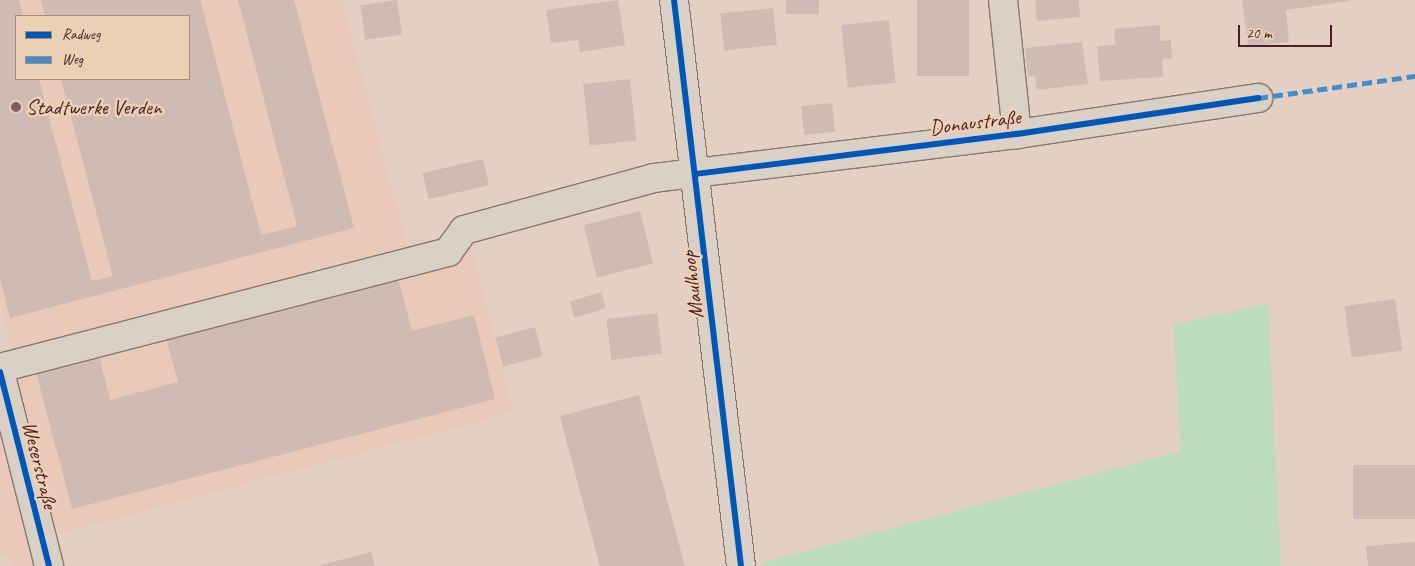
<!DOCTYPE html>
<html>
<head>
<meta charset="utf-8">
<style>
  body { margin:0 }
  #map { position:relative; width:1415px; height:566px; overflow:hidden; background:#e4d0c3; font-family:Caveat,sans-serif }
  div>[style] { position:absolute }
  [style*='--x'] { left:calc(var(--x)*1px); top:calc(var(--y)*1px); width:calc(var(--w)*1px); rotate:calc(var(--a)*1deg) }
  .built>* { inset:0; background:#eac9b9 }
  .green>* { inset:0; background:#bddcbb }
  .building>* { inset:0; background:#cfbab4; transform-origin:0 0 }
  .roads { filter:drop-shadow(1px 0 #887673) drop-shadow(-1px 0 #887673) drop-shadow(0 1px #887673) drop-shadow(0 -1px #887673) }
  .minor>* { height:28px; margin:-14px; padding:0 14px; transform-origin:14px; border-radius:14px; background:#dbd0c6 }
  .quiet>* { height:5px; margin-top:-2.5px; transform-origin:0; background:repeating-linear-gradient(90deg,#418dcd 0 10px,transparent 0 15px) }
  .cycleway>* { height:6px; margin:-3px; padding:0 3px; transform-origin:3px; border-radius:3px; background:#0057b8 }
  .dots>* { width:14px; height:14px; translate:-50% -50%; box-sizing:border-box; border:2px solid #ecd0b3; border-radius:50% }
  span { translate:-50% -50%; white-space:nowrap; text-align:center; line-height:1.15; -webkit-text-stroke:5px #ecd0b3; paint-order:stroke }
  .poi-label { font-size:21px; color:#4a1f2b }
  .left { translate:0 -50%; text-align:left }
  .street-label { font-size:21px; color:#4a1f2b }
  .legend { position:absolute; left:15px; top:15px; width:175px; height:65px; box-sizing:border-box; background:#ecd0b3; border:1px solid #ab897d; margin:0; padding:6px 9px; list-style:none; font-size:15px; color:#4a1f2b }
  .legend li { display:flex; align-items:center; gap:10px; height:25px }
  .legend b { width:25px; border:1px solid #ab897d }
  .scale { position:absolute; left:1238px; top:25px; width:94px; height:22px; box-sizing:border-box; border:2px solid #4a1f2b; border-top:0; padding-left:6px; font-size:15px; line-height:18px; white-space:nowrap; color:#4a1f2b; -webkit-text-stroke:4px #ecd0b3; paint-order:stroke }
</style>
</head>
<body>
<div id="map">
  <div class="built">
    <i style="clip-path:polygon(evenodd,0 0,342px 0,407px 245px,467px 232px,514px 412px,58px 534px,66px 566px,12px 566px,9px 554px,0 557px,0 352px,12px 348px,0 303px,0 0,16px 16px,189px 16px,189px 79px,16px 79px,16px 16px)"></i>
  </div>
  <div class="green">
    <i style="clip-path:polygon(1268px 304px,1281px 566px,762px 566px,761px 563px,1181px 451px,1173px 324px)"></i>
  </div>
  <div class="building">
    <i style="clip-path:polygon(0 0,19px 0,23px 16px,16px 16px,16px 79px,39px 79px,92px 281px,113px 276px,61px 79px,189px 79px,189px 16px,45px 16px,41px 0,200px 0,261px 235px,297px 226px,238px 0,294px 0,354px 228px,10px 318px,0 278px)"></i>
    <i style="left:397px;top:0;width:35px;height:37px;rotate:82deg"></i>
    <i style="clip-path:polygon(618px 0,625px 45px,580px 52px,578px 40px,551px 43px,546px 10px)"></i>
    <i style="left:786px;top:0;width:33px;height:14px"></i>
    <i style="left:917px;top:0;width:52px;height:76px"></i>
    <i style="clip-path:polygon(1035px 0,1079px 0,1080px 17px,1037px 21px)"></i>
    <i style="clip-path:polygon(1242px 0,1349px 0,1349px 1px,1286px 10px,1289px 42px,1248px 46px)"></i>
    <i style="left:773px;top:8px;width:37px;height:53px;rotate:84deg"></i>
    <i style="left:889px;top:20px;width:63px;height:48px;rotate:84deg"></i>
    <i style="clip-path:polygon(1160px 25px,1160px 41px,1171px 40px,1172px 58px,1162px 59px,1163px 77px,1100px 81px,1097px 46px,1115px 45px,1114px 29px)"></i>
    <i style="clip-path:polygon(1082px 42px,1088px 84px,1037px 90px,1035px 76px,1028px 77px,1025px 48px)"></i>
    <i style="left:630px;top:79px;width:62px;height:47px;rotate:84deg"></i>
    <i style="left:832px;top:103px;width:29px;height:31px;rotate:84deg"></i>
    <i style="left:483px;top:159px;width:27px;height:62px;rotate:77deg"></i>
    <i style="left:640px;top:211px;width:54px;height:58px;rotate:76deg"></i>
    <i style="clip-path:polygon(398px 278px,412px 331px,474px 315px,495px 399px,72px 509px,36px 372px,99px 356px,110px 400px,178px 382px,166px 338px)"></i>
    <i style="left:601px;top:292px;width:17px;height:33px;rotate:73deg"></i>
    <i style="left:1395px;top:299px;width:52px;height:51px;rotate:82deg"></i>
    <i style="left:657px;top:313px;width:41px;height:51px;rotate:83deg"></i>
    <i style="left:535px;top:327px;width:30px;height:41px;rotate:75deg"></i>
    <i style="left:639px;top:395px;width:177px;height:82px;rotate:75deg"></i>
    <i style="left:1415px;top:465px;width:54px;height:62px;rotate:90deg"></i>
    <i style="clip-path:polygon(1415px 542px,1415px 566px,1368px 566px,1366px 546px)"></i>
    <i style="clip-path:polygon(371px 552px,375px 566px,321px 566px,321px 565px)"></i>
  </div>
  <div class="roads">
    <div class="minor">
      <i style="--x:674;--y:0;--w:570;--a:83.25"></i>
      <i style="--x:1003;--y:0;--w:135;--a:84"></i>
      <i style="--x:0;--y:368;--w:463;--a:-14.5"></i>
      <i style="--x:448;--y:252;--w:27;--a:-54"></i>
      <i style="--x:464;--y:230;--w:197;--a:-15.3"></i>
      <i style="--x:654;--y:178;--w:366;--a:-6.9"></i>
      <i style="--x:1017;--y:134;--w:244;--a:-8.5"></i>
      <i style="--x:0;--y:372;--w:200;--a:75.8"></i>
    </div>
  </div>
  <div class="quiet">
    <i style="--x:1258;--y:98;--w:159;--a:-8"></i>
  </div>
  <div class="cycleway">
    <i style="--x:674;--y:0;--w:570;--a:83.25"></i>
    <i style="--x:695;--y:174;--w:324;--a:-7.1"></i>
    <i style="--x:1017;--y:134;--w:244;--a:-8.5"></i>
    <i style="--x:0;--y:372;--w:200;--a:75.8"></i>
  </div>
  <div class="dots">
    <i style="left:16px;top:107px;background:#805d60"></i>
  </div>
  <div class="poi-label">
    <span class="left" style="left:26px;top:107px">Stadtwerke Verden</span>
  </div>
  <div class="street-label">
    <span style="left:975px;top:122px;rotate:-7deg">Donaustraße</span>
    <span style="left:692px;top:285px;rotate:-97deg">Maulhoop</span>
    <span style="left:40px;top:465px;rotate:76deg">Weserstraße</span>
  </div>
  <ul class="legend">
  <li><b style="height:6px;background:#0057b8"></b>Radweg</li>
  <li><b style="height:6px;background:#418dcd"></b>Weg</li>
  </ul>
  <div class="scale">20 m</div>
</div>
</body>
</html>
